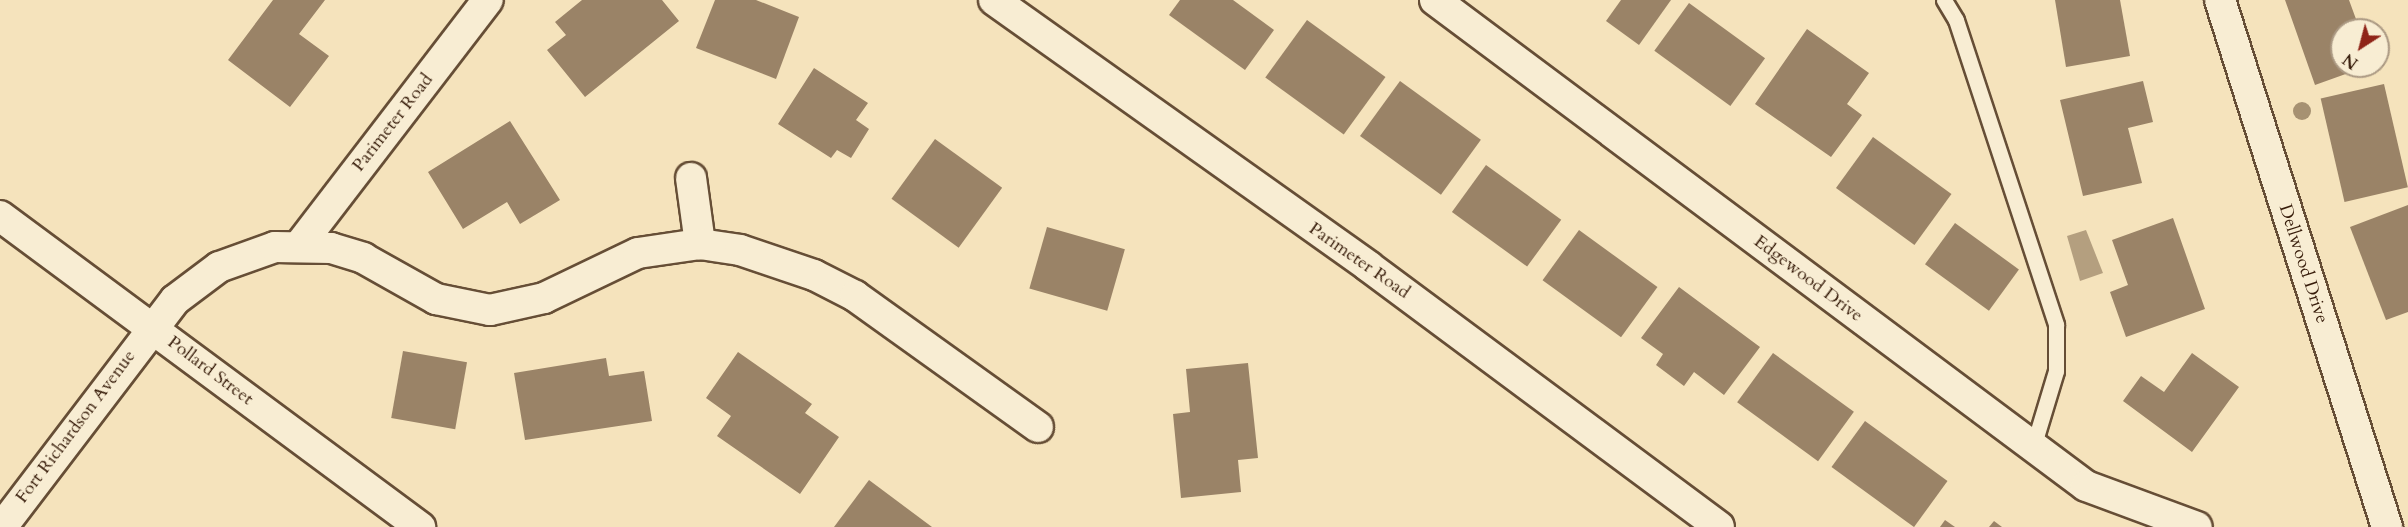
<!DOCTYPE html>
<html>
<head>
<meta charset="utf-8">
<style>
  body { margin:0 }
  #map { position:relative; width:2408px; height:527px; overflow:hidden; background:#f5e3bc; font-family:Cardo,serif }
  div>[style] { position:absolute }
  [style*='--x'] { left:calc(var(--x)*1px); top:calc(var(--y)*1px); width:calc(var(--w)*1px); rotate:calc(var(--a)*1deg) }
  .water>* { inset:0; background:#b49f7f }
  .building>* { inset:0; background:#9a8367; transform-origin:0 0 }
  .roads { filter:drop-shadow(2px 0 #664e36) drop-shadow(-2px 0 #664e36) drop-shadow(0 2px #664e36) drop-shadow(0 -2px #664e36) }
  .lane>* { height:15px; margin:-7.5px; padding:0 7.5px; transform-origin:7.5px; border-radius:7.5px; background:#f8edd3 }
  .street>* { height:30px; margin:-15px; padding:0 15px; transform-origin:15px; border-radius:15px; background:#f8edd3 }
  .trees>* { width:18px; height:18px; margin:-9px; border-radius:50%; background:#a69172 }
  span { translate:-50% -50%; white-space:nowrap; text-align:center; line-height:1.15; -webkit-text-stroke:4.5px #f8edd3; paint-order:stroke }
  .street-label { font-size:18px; color:#371c0a }
  .north { position:absolute; left:2330px; top:18px; width:60px; height:60px; box-sizing:border-box; background:#f8edd3; border:2px solid #ab9983; border-radius:50%; rotate:216deg; font-size:16px; font-weight:700; line-height:24px; text-align:center; color:#371c0a }
  .north::after { content:''; display:block; margin:auto; width:21px; height:27px; background:#8f2418; clip-path:polygon(50% 0,100% 100%,50% 72%,0 100%) }
</style>
</head>
<body>
<div id="map">
  <div class="water">
    <i style="clip-path:polygon(2086px 230px,2103px 273px,2080px 281px,2067px 236px)"></i>
  </div>
  <div class="building">
    <i style="clip-path:polygon(273px 0,325px 0,299px 34px,329px 56px,290px 107px,228px 60px)"></i>
    <i style="clip-path:polygon(582px 0,662px 0,679px 21px,585px 97px,547px 50px,566px 35px,555px 22px)"></i>
    <i style="clip-path:polygon(715px 0,756px 0,799px 17px,776px 79px,696px 48px)"></i>
    <i style="clip-path:polygon(1180px 0,1233px 0,1274px 30px,1245px 70px,1169px 15px)"></i>
    <i style="clip-path:polygon(1621px 0,1671px 0,1639px 45px,1606px 21px)"></i>
    <i style="clip-path:polygon(2055px 0,2120px 0,2130px 56px,2066px 67px)"></i>
    <i style="clip-path:polygon(2285px 0,2349px 0,2360px 30px,2342px 30px,2342px 66px,2368px 66px,2315px 85px)"></i>
    <i style="left:1689px;top:3px;width:94px;height:59px;rotate:36deg"></i>
    <i style="left:1307px;top:20px;width:97px;height:71px;rotate:36deg"></i>
    <i style="clip-path:polygon(1807px 29px,1869px 73px,1847px 104px,1862px 115px,1831px 157px,1755px 104px)"></i>
    <i style="clip-path:polygon(814px 68px,868px 103px,856px 120px,869px 129px,851px 158px,837px 150px,831px 158px,778px 124px)"></i>
    <i style="left:1400px;top:81px;width:100px;height:68px;rotate:36deg"></i>
    <i style="clip-path:polygon(2143px 81px,2153px 122px,2128px 128px,2142px 183px,2083px 196px,2060px 100px)"></i>
    <i style="left:2384px;top:84px;width:106px;height:65px;rotate:77deg"></i>
    <i style="clip-path:polygon(510px 121px,560px 200px,520px 224px,507px 202px,463px 229px,428px 172px)"></i>
    <i style="left:1873px;top:137px;width:97px;height:63px;rotate:36deg"></i>
    <i style="left:935px;top:139px;width:83px;height:74px;rotate:36deg"></i>
    <i style="left:1486px;top:165px;width:93px;height:58px;rotate:36deg"></i>
    <i style="clip-path:polygon(2408px 205px,2408px 312px,2386px 320px,2350px 227px)"></i>
    <i style="clip-path:polygon(2173px 218px,2205px 309px,2126px 337px,2110px 292px,2128px 285px,2112px 240px)"></i>
    <i style="left:1955px;top:223px;width:79px;height:51px;rotate:36deg"></i>
    <i style="left:1047px;top:227px;width:81px;height:64px;rotate:16deg"></i>
    <i style="left:1579px;top:230px;width:97px;height:62px;rotate:36deg"></i>
    <i style="clip-path:polygon(1679px 287px,1760px 347px,1724px 395px,1694px 372px,1684px 386px,1656px 365px,1663px 354px,1641px 338px)"></i>
    <i style="left:403px;top:351px;width:65px;height:68px;rotate:10deg"></i>
    <i style="clip-path:polygon(738px 352px,812px 404px,805px 413px,839px 437px,800px 494px,717px 436px,731px 416px,706px 398px)"></i>
    <i style="left:1773px;top:353px;width:100px;height:61px;rotate:36deg"></i>
    <i style="clip-path:polygon(2192px 353px,2239px 387px,2192px 452px,2123px 401px,2141px 376px,2164px 392px)"></i>
    <i style="clip-path:polygon(606px 358px,609px 376px,644px 371px,652px 421px,525px 440px,514px 373px)"></i>
    <i style="clip-path:polygon(1248px 363px,1258px 458px,1238px 460px,1241px 492px,1181px 498px,1173px 414px,1190px 412px,1186px 369px)"></i>
    <i style="left:1865px;top:421px;width:102px;height:57px;rotate:36deg"></i>
    <i style="clip-path:polygon(869px 480px,932px 527px,834px 527px)"></i>
    <i style="clip-path:polygon(1945px 520px,1955px 527px,1940px 527px)"></i>
    <i style="clip-path:polygon(1994px 521px,2002px 527px,1989px 527px)"></i>
  </div>
  <div class="roads">
    <div class="lane">
      <i style="--x:1944;--y:0;--w:23;--a:59"></i>
      <i style="--x:1956;--y:20;--w:321;--a:71.8"></i>
      <i style="--x:2056;--y:325;--w:46;--a:90"></i>
      <i style="--x:2056;--y:371;--w:79;--a:106.8"></i>
    </div>
    <div class="street">
      <i style="--x:994;--y:0;--w:459;--a:35.4"></i>
      <i style="--x:1368;--y:266;--w:437;--a:36.6"></i>
      <i style="--x:1435;--y:0;--w:812;--a:36.74"></i>
      <i style="--x:2086;--y:486;--w:118;--a:20.3"></i>
      <i style="--x:2220;--y:0;--w:553;--a:72.42"></i>
      <i style="--x:691;--y:178;--w:67;--a:82.2"></i>
      <i style="--x:0;--y:216;--w:523;--a:36.52"></i>
      <i style="--x:299;--y:246;--w:310;--a:-52.5"></i>
      <i style="--x:2;--y:527;--w:285;--a:-52.7"></i>
      <i style="--x:175;--y:300;--w:55;--a:-36.9"></i>
      <i style="--x:219;--y:267;--w:59;--a:-19.7"></i>
      <i style="--x:275;--y:247;--w:56;--a:1"></i>
      <i style="--x:331;--y:248;--w:34;--a:17"></i>
      <i style="--x:363;--y:258;--w:84;--a:29.3"></i>
      <i style="--x:436;--y:299;--w:55;--a:11.5"></i>
      <i style="--x:490;--y:310;--w:55;--a:-12.5"></i>
      <i style="--x:544;--y:298;--w:104;--a:-25.6"></i>
      <i style="--x:638;--y:253;--w:63;--a:-8.3"></i>
      <i style="--x:700;--y:244;--w:40;--a:8.5"></i>
      <i style="--x:740;--y:250;--w:78;--a:18.7"></i>
      <i style="--x:814;--y:275;--w:46;--a:27.1"></i>
      <i style="--x:855;--y:296;--w:225;--a:35.6"></i>
    </div>
  </div>
  <div class="trees">
    <i style="left:2302px;top:111px"></i>
  </div>
  <div class="street-label">
    <span style="left:393px;top:123px;rotate:-52deg">Parimeter Road</span>
    <span style="left:1359px;top:261px;rotate:35deg">Parimeter Road</span>
    <span style="left:2303px;top:264px;rotate:72deg">Dellwood Drive</span>
    <span style="left:1808px;top:279px;rotate:37deg">Edgewood Drive</span>
    <span style="left:210px;top:371px;rotate:37deg">Pollard Street</span>
    <span style="left:76px;top:427px;rotate:-53deg">Fort Richardson Avenue</span>
  </div>
  <div class="north">N</div>
</div>
</body>
</html>
